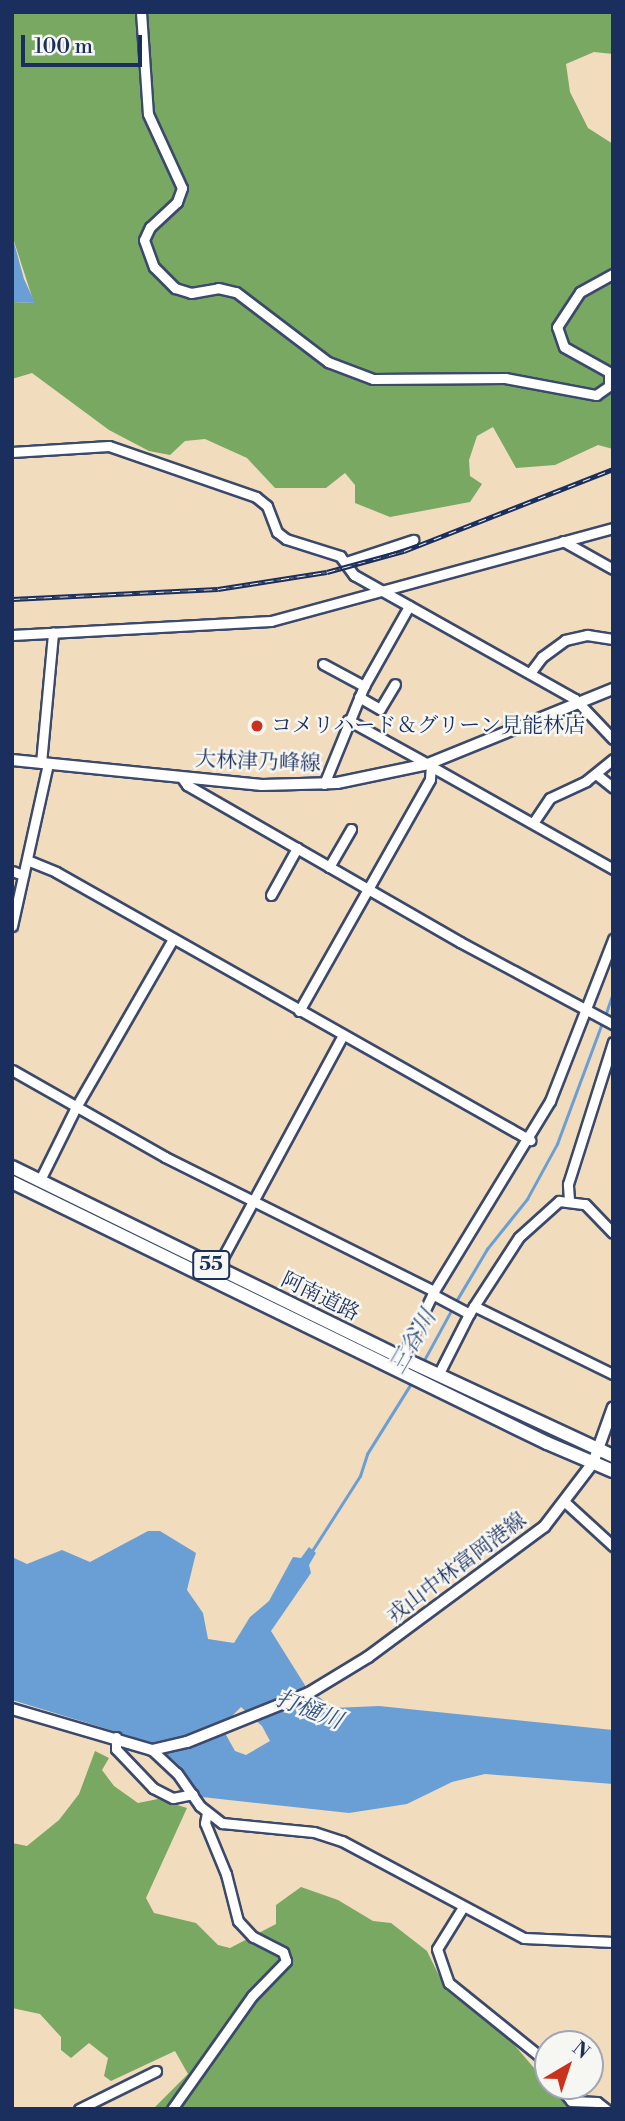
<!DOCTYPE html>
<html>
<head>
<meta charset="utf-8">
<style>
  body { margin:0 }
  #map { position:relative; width:625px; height:2121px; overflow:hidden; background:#f1dcbe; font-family:"Libre Bodoni","Noto Serif JP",serif }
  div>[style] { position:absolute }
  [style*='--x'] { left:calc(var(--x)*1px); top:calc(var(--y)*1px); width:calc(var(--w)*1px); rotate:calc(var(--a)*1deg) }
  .forest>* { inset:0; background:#78a862 }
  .water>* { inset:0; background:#6a9fd6 }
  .stream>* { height:2.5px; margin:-1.25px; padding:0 1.25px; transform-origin:1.25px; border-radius:1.25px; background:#6a9fd6 }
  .roads { filter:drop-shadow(2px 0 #3b496c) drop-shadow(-2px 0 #3b496c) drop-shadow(0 2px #3b496c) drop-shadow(0 -2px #3b496c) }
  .minor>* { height:9px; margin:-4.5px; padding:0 4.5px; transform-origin:4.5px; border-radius:4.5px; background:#fff }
  .major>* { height:10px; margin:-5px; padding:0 5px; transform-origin:5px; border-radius:5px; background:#fff }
  .highway>* { height:12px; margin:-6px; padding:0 6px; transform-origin:6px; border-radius:6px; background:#fff }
  .rail>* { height:5px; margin-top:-2.5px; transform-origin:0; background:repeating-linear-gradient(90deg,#f6f6f2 0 8px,#1b2f5e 0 16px); box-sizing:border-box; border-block:2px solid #1b2f5e }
  .dots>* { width:19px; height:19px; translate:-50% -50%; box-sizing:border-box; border:4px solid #f6f6f2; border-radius:50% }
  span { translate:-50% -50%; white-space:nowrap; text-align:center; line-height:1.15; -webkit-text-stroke:5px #f6f6f2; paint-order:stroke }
  .shield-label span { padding:2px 5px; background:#f6f6f2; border:2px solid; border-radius:5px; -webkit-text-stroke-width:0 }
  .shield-label { font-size:19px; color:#1b2f5e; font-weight:700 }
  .poi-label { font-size:21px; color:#1b2f5e }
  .left { translate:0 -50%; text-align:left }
  .street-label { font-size:21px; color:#1b2f5e }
  .water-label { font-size:23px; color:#375688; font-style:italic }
  .frame { position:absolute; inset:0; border:14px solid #1b2f5e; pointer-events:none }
  .north { position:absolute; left:534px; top:2030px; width:70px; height:70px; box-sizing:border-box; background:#f6f6f2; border:2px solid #9ea6b7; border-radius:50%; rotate:39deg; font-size:19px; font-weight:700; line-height:28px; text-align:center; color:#1b2f5e }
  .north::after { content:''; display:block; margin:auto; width:24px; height:32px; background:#c8321e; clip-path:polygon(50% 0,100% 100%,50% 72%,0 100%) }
  .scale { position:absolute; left:21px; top:35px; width:121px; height:32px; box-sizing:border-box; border:4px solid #1b2f5e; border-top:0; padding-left:9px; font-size:21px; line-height:24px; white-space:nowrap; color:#1b2f5e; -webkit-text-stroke:5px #f6f6f2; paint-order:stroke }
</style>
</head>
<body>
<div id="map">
  <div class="forest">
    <i style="clip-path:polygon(12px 12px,613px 12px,613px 54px,594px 52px,566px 64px,570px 92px,588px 128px,613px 144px,613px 449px,598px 445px,555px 465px,516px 468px,493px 427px,477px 436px,469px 460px,470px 476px,482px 484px,470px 502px,390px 517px,355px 503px,355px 485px,345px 473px,326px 488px,275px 488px,247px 458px,205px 439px,185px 441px,170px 455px,149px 451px,109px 430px,32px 373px,12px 379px,12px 302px,34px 303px,12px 235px)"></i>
    <i style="clip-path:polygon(95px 1751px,109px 1758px,102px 1770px,114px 1786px,138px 1803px,158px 1799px,187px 1808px,146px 1898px,154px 1913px,196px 1923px,218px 1945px,230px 1948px,276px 1924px,276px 1905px,301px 1887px,338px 1900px,373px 1921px,391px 1923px,427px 1951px,446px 1990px,511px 2041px,569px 2109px,153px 2109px,188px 2074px,175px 2051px,111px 2081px,104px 2076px,108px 2058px,89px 2043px,71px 2058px,61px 2050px,61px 2037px,40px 2014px,12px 2008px,12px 1843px,27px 1846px,59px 1820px,79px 1794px)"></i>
  </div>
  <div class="water">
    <i style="clip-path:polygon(12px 235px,24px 279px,35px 303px,12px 302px)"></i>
    <i style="clip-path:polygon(evenodd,148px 1531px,160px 1531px,196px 1553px,187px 1590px,203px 1613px,208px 1639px,234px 1643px,250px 1617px,269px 1601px,293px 1557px,301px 1558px,309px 1547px,316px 1553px,309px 1565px,311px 1573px,271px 1631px,313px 1698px,319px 1697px,333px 1708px,379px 1706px,613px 1730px,613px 1784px,485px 1774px,452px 1782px,407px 1804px,349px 1813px,202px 1797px,179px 1765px,153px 1743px,12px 1700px,12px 1557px,27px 1564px,62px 1550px,90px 1562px,148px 1531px,241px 1707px,262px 1726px,270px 1741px,246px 1755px,235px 1751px,225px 1733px,225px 1723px,241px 1707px)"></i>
  </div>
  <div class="stream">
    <i style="--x:605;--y:1016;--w:24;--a:-71"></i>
    <i style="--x:455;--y:1303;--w:63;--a:-59.3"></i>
    <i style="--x:487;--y:1249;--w:64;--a:-51.3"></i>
    <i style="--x:527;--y:1199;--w:63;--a:-61.4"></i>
    <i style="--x:557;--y:1144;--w:129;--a:-69.6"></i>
    <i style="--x:422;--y:1364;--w:63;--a:-61.4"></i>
    <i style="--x:312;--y:1551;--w:89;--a:-57.4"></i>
    <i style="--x:360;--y:1476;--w:23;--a:-72"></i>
    <i style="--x:367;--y:1454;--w:85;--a:-58"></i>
  </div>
  <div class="roads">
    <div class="minor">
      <i style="--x:141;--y:12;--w:102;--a:86.1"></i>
      <i style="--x:148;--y:114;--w:81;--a:65.3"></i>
      <i style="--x:182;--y:188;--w:15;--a:110"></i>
      <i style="--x:177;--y:202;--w:37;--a:137"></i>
      <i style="--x:150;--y:227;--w:14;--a:115"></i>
      <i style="--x:144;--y:240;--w:29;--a:70"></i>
      <i style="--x:154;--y:267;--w:30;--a:45"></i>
      <i style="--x:175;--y:288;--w:17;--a:17"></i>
      <i style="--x:191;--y:293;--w:27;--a:-10"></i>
      <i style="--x:218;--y:288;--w:18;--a:13"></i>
      <i style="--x:236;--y:292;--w:116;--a:37.3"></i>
      <i style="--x:328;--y:362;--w:48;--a:20.7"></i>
      <i style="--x:373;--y:379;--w:132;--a:-0.4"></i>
      <i style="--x:505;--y:378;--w:93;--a:10.6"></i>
      <i style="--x:596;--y:395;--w:16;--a:-35"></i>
      <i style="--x:609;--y:386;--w:14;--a:-90"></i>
      <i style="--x:609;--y:372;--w:51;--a:-150.9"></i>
      <i style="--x:564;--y:347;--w:21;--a:-109"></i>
      <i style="--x:557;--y:327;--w:42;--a:-56.7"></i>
      <i style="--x:580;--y:292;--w:38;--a:-29"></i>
      <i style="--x:12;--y:452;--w:97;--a:-3.5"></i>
      <i style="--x:109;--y:446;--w:156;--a:19.1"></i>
      <i style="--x:256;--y:497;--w:14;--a:39"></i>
      <i style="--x:267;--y:506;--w:28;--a:69"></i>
      <i style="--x:277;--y:532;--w:11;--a:38"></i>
      <i style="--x:286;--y:539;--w:57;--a:17.5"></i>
      <i style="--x:340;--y:556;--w:24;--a:54"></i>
      <i style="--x:354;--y:575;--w:253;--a:29.3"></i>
      <i style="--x:575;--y:699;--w:55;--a:46.5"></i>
      <i style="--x:563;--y:541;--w:57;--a:29.2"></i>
      <i style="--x:346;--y:562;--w:71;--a:-18.2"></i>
      <i style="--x:12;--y:635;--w:259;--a:-3.1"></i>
      <i style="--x:271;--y:621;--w:354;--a:-15.2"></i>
      <i style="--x:323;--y:664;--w:47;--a:28.2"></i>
      <i style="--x:530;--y:673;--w:20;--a:-53"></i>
      <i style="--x:542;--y:657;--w:29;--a:-36"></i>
      <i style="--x:565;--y:640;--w:23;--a:-13"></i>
      <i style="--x:587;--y:635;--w:26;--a:9"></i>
      <i style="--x:359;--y:697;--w:24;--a:30"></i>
      <i style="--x:380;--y:709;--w:29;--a:-59"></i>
      <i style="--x:348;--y:720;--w:91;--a:28.8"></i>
      <i style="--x:41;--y:763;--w:131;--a:-84.7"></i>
      <i style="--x:434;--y:768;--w:206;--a:29.4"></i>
      <i style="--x:596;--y:774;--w:22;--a:39"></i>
      <i style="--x:182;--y:778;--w:9;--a:54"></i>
      <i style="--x:187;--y:785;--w:315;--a:29.9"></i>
      <i style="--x:460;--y:942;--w:174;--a:28.2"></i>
      <i style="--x:324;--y:784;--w:106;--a:-67.8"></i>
      <i style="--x:364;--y:686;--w:92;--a:-60.6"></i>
      <i style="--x:533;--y:823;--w:30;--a:-56"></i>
      <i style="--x:550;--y:798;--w:40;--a:-25"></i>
      <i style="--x:586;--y:781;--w:35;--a:-39"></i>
      <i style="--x:27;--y:860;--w:31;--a:22"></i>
      <i style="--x:56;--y:872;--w:545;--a:29.48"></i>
      <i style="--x:329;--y:867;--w:44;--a:-59.9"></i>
      <i style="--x:12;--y:871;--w:12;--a:20"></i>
      <i style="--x:271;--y:895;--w:54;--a:-61"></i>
      <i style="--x:12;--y:926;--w:166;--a:-77.5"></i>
      <i style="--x:299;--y:1011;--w:266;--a:-60.5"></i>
      <i style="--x:430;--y:779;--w:16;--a:-86"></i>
      <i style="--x:12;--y:1070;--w:176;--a:29.6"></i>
      <i style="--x:165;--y:1157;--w:301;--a:26.5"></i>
      <i style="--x:40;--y:1180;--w:81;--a:-63.7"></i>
      <i style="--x:76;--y:1107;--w:194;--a:-60"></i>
      <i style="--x:569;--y:1200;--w:16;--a:-94"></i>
      <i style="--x:568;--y:1184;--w:149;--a:-72.4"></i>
      <i style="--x:217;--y:1268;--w:265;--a:-61.6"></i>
      <i style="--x:434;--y:1295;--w:40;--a:28"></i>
      <i style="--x:469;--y:1314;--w:68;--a:116.9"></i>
      <i style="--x:474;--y:1306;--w:82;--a:-56.9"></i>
      <i style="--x:519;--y:1237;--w:54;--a:-42"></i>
      <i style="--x:559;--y:1201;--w:26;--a:7"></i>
      <i style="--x:585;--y:1204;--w:40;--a:46"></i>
      <i style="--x:469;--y:1314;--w:9;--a:-58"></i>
      <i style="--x:474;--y:1306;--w:155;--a:26.1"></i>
      <i style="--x:402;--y:1358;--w:74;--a:-64.5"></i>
      <i style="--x:434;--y:1291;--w:223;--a:-58.6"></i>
      <i style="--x:550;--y:1101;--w:174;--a:-68.7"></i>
      <i style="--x:566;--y:1503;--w:64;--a:42.5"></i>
      <i style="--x:116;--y:1737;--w:12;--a:90"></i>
      <i style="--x:116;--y:1749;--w:54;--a:46.5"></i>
      <i style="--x:153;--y:1788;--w:22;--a:27"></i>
      <i style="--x:173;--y:1798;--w:20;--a:-11"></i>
      <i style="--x:152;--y:1750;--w:34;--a:43"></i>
      <i style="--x:177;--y:1773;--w:40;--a:55.1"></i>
      <i style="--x:200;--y:1806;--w:28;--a:38"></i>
      <i style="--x:222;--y:1823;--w:92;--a:5.6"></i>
      <i style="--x:314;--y:1832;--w:29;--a:18"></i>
      <i style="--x:342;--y:1841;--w:206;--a:28.1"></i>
      <i style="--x:524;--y:1938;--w:89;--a:2.6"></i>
      <i style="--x:463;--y:1907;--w:49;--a:121.8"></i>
      <i style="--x:437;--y:1949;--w:36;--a:71"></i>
      <i style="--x:449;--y:1983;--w:127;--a:38.9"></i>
      <i style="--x:559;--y:2086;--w:19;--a:51"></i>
      <i style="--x:571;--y:2101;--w:26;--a:2"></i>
      <i style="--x:597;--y:2102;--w:11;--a:38"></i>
      <i style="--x:79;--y:2109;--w:86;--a:-26.3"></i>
      <i style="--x:172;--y:2109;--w:138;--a:-54.7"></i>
      <i style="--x:252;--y:1996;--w:49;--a:-45.8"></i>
      <i style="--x:286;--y:1961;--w:9;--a:-108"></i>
      <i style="--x:283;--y:1952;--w:34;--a:-153"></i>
      <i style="--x:253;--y:1937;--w:22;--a:-133"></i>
      <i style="--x:238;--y:1921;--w:49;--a:-104.3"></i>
      <i style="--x:226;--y:1874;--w:55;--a:-112.4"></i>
      <i style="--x:205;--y:1823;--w:10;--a:-79"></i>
    </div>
    <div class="major">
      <i style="--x:12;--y:760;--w:251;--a:5.7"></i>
      <i style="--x:262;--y:785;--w:75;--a:-1.5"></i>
      <i style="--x:337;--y:783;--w:93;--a:-11.8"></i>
      <i style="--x:428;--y:764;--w:200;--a:-22.1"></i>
      <i style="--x:12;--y:1709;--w:146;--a:16.3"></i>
      <i style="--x:152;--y:1750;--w:36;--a:-13"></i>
      <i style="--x:187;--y:1742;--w:131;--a:-21.9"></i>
      <i style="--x:309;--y:1693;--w:69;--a:-31.4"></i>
      <i style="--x:368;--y:1657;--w:219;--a:-36.5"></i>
      <i style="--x:544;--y:1527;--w:81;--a:-52.6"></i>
      <i style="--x:593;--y:1463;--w:59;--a:-70.3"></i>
    </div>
    <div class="highway">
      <i style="--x:12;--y:1167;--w:434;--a:26.1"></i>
      <i style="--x:402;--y:1358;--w:233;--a:24.9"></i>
      <i style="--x:12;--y:1182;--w:595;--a:26.01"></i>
      <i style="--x:547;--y:1443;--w:72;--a:23"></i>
    </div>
  </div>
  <div class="rail">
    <i style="--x:12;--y:599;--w:206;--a:-2.8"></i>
    <i style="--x:218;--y:589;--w:110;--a:-8.9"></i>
    <i style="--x:327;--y:572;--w:80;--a:-15.3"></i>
    <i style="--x:404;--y:551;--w:225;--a:-21.4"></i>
  </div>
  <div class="dots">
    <i style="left:257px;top:726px;background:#c8321e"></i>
  </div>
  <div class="shield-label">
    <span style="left:211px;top:1265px">55</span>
  </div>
  <div class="poi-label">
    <span class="left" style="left:271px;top:726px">コメリハード＆グリーン見能林店</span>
  </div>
  <div class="street-label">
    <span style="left:258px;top:762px;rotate:2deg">大林津乃峰線</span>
    <span style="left:320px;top:1297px;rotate:26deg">阿南道路</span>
    <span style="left:457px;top:1568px;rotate:-37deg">戎山中林富岡港線</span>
  </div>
  <div class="water-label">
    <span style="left:413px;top:1342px;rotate:-60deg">三谷川</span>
    <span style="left:309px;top:1710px;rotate:21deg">打樋川</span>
  </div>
  <div class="frame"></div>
  <div class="north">N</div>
  <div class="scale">100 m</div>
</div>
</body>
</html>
